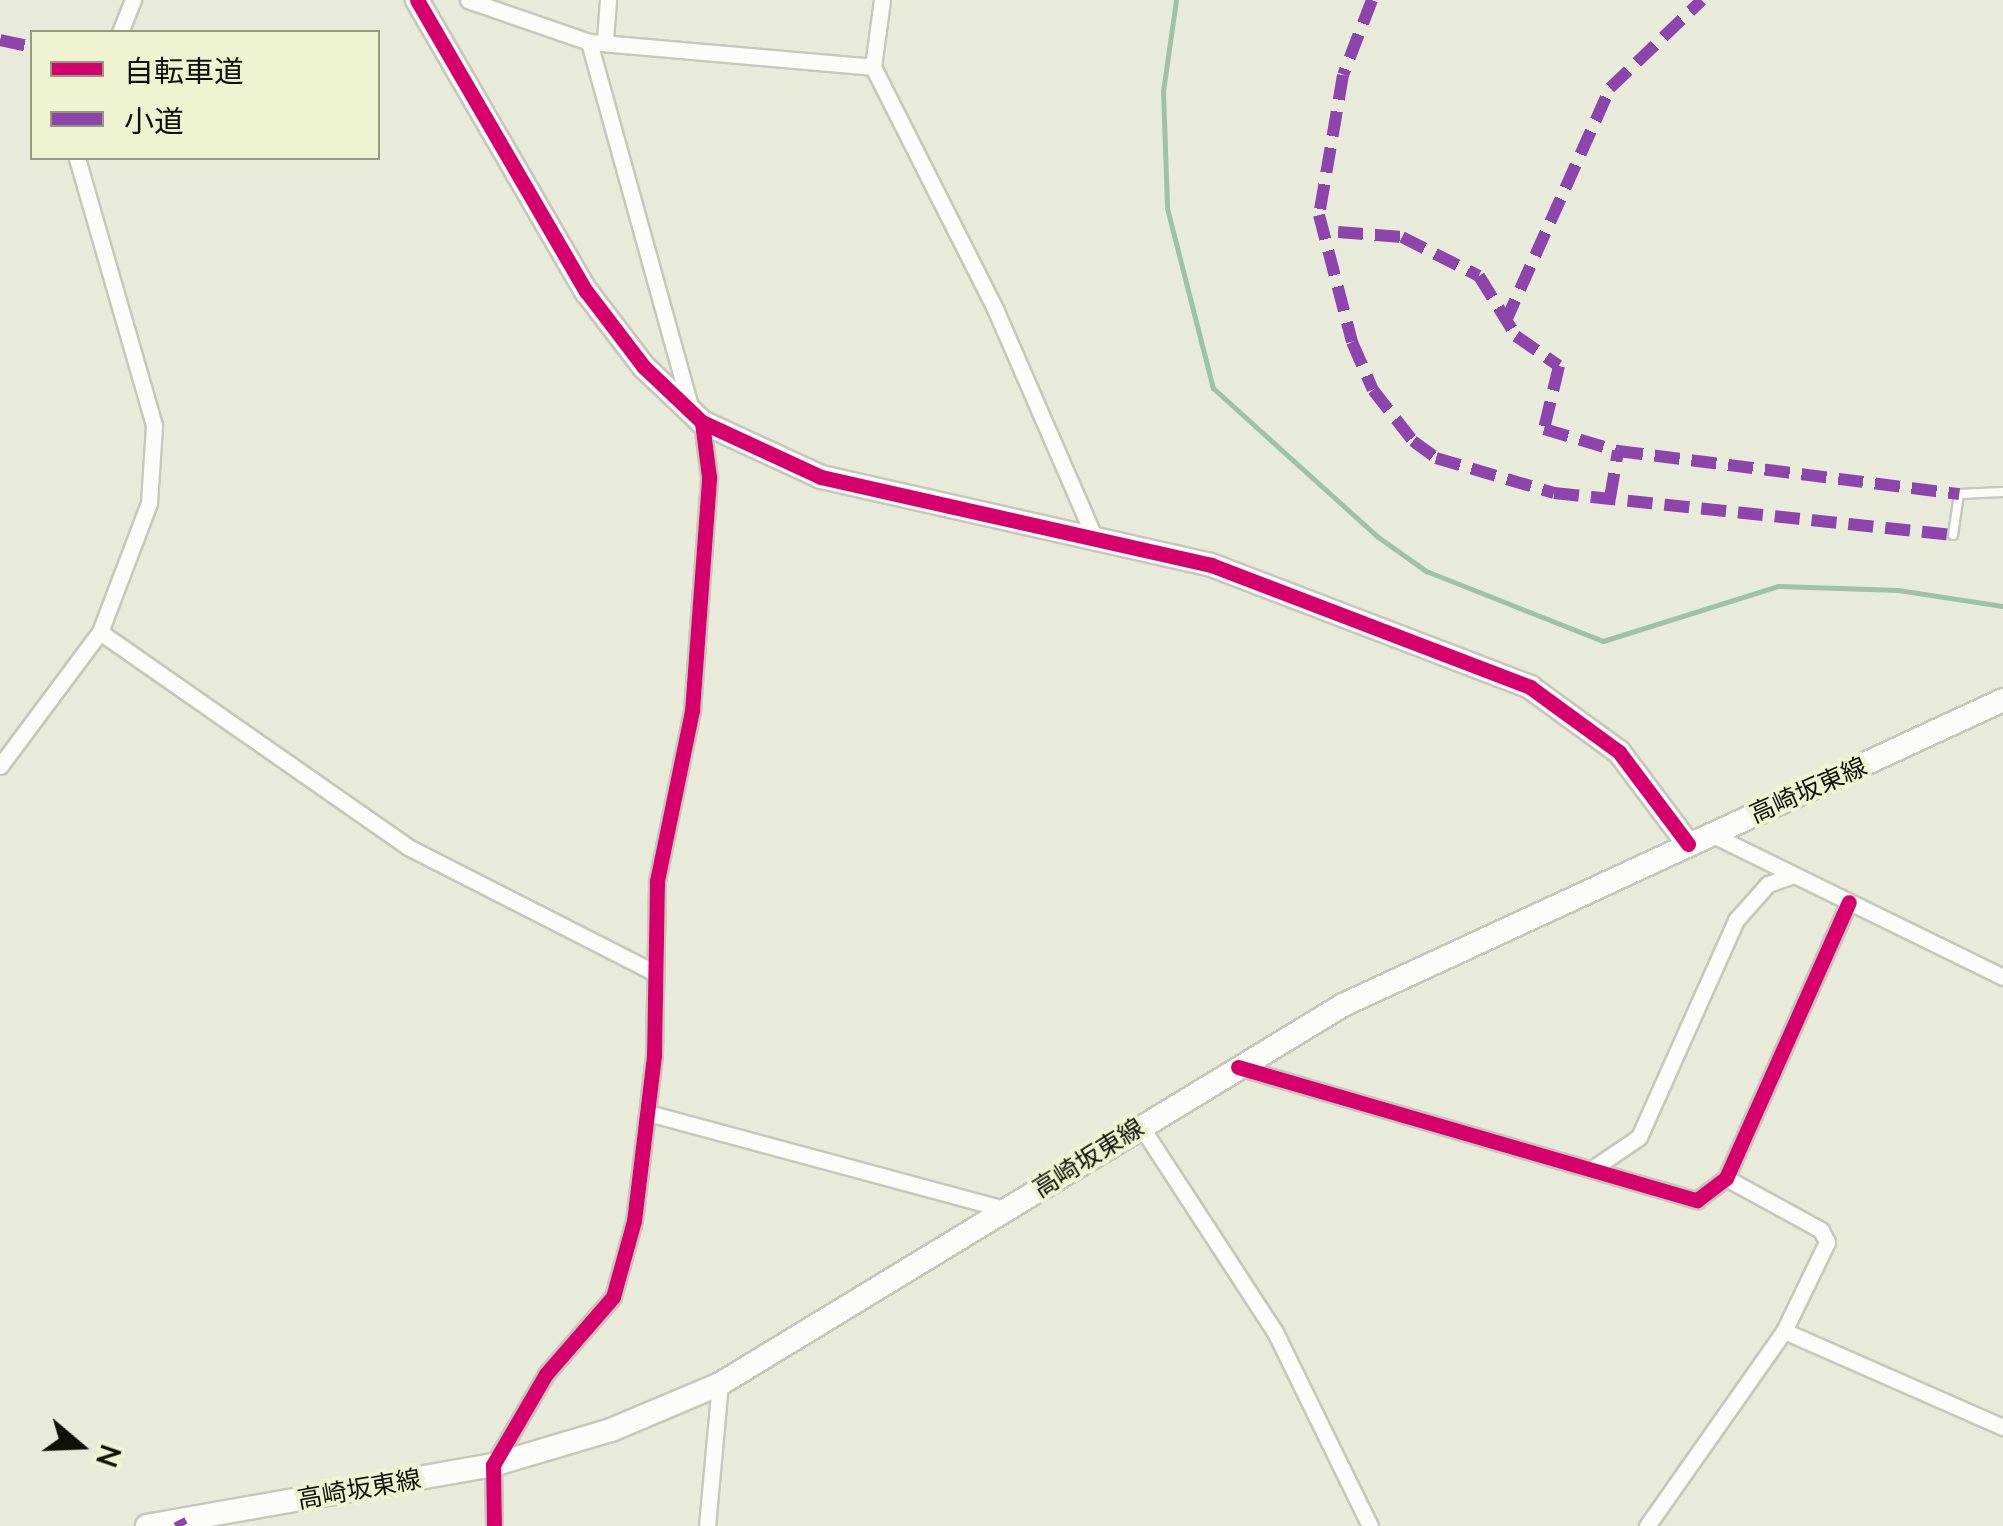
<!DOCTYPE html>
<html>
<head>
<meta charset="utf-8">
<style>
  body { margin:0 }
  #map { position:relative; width:2003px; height:1526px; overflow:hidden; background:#e8ebd9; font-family:Mulish,"Noto Sans JP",sans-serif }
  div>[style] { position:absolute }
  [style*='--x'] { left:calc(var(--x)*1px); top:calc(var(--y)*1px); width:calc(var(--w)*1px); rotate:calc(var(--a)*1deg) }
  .stream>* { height:5px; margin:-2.5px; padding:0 2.5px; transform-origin:2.5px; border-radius:2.5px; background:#9ec3a4 }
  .roads { filter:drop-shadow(2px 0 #c6c8ba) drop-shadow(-2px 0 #c6c8ba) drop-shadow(0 2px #c6c8ba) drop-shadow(0 -2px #c6c8ba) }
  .lane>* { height:8px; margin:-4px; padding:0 4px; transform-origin:4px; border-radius:4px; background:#fcfcf9 }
  .street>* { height:15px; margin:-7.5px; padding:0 7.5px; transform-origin:7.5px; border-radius:7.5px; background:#fcfcf9 }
  .secondary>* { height:22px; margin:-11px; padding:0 11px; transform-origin:11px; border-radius:11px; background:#fcfcf9 }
  .quiet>* { height:12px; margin-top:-6px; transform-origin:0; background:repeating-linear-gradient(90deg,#8e44ad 0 25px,transparent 0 37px) }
  .cycleway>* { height:15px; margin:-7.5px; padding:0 7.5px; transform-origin:7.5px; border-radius:7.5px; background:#d6006c }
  span { translate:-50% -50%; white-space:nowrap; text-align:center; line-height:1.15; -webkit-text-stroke:8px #eef3d1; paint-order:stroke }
  .street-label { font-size:25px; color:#111207 }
  .legend { position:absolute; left:30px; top:30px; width:350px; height:130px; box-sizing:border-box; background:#eef3d1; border:2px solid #969980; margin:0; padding:12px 18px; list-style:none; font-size:30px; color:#111207 }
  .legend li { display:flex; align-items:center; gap:20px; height:50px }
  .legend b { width:50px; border:2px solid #969980 }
  .north { position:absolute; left:30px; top:1396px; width:100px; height:100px; -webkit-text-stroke:8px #eef3d1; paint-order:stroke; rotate:109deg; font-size:28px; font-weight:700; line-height:40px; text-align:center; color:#111207 }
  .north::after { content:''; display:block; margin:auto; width:35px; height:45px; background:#111207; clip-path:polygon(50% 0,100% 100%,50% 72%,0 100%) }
</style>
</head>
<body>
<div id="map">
  <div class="stream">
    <i style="--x:1176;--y:0;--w:92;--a:98.1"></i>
    <i style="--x:1163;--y:91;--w:117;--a:88"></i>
    <i style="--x:1167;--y:208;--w:186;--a:75.7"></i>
    <i style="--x:1213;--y:388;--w:222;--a:42.1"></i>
    <i style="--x:1378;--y:537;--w:59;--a:35.3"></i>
    <i style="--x:1426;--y:571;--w:190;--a:21.6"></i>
    <i style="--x:1603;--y:641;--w:184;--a:-17.4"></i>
    <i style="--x:1779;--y:586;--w:119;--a:1.9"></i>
    <i style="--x:1898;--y:590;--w:106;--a:8.7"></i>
  </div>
  <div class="roads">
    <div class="lane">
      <i style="--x:1953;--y:535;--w:41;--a:-81.7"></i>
      <i style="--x:1959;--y:494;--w:44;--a:-2.6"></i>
    </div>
    <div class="street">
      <i style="--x:468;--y:0;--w:128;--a:19.1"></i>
      <i style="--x:589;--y:42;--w:285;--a:5"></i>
      <i style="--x:882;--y:0;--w:68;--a:97.7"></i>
      <i style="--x:873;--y:67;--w:273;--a:63.2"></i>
      <i style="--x:996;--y:311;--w:243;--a:66.5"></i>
      <i style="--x:120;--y:32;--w:35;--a:-68"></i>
      <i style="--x:605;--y:40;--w:40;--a:-85.7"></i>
      <i style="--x:589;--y:42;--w:381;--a:74.5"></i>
      <i style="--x:100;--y:632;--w:376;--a:34.9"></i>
      <i style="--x:408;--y:847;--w:275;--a:27"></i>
      <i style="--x:0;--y:766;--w:167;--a:-53.3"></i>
      <i style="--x:100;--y:632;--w:138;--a:-69.2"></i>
      <i style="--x:149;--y:503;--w:78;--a:-86.3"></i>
      <i style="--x:154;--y:425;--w:278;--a:-106.1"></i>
      <i style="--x:1711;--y:834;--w:325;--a:26.1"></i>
      <i style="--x:1238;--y:1067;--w:478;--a:16.2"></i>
      <i style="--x:1697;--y:1200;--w:36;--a:-37"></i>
      <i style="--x:1726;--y:1178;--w:302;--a:-66"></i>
      <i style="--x:648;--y:1113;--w:372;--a:15.1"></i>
      <i style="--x:1140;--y:1125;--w:247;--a:56.9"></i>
      <i style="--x:1275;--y:1332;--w:216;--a:63.9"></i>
      <i style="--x:1592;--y:1169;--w:57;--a:-34.2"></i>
      <i style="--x:1639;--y:1137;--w:238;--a:-65.9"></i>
      <i style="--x:1736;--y:920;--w:48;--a:-48.4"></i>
      <i style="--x:1768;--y:884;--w:24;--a:-19"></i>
      <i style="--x:1784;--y:1331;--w:239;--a:23.7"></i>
      <i style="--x:494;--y:1526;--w:61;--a:-90.9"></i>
      <i style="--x:493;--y:1465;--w:105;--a:-59.8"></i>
      <i style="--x:546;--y:1374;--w:102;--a:-49"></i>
      <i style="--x:613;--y:1297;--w:79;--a:-74.6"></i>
      <i style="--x:634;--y:1221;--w:167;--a:-83.1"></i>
      <i style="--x:654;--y:1055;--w:174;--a:-89"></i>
      <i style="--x:657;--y:881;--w:174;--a:-78.4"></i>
      <i style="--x:692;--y:711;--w:235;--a:-85.8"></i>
      <i style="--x:709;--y:477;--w:55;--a:-97.3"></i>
      <i style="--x:707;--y:1526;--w:143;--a:-84.8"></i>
      <i style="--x:1647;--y:1526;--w:238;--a:-54.9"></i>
      <i style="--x:1784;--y:1331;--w:99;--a:-64.2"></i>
      <i style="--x:1827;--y:1242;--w:13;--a:-117"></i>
      <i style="--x:1821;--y:1230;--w:108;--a:-151.3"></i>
    </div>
    <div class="secondary">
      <i style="--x:417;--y:0;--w:337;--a:59.9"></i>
      <i style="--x:586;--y:291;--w:96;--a:52.7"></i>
      <i style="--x:644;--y:367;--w:80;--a:43.5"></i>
      <i style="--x:702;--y:422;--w:131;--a:24.8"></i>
      <i style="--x:821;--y:477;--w:400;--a:12.7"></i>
      <i style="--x:1211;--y:565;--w:342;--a:20.9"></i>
      <i style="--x:1530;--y:687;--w:110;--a:36.1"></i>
      <i style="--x:1619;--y:752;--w:115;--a:53.1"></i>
      <i style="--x:147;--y:1526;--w:351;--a:-10"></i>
      <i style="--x:493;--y:1465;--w:123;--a:-16.5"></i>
      <i style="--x:611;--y:1430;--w:118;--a:-22.9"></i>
      <i style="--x:720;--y:1384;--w:729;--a:-31.31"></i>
      <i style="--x:1343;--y:1005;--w:727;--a:-24.8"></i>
    </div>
  </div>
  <div class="quiet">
    <i style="--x:1372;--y:0;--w:80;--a:111.1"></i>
    <i style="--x:1343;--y:75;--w:142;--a:99.7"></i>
    <i style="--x:1319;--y:215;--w:131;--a:75.4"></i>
    <i style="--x:1352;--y:342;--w:52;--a:66.4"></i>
    <i style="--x:1373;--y:390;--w:65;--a:51.9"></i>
    <i style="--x:1413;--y:441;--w:29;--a:36"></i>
    <i style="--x:1436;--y:458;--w:123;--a:16.5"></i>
    <i style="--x:1554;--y:493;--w:401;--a:6"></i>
    <i style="--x:0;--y:40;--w:33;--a:12"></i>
    <i style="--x:1338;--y:232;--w:64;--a:4.5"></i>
    <i style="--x:1402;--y:237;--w:86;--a:26.9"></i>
    <i style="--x:1479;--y:276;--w:70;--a:58.3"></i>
    <i style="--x:1516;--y:336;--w:52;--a:34.9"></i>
    <i style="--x:1559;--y:366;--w:65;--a:103.4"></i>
    <i style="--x:1544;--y:429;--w:77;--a:16.6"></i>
    <i style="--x:1505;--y:323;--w:257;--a:-65.9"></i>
    <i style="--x:1610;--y:88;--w:127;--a:-43.7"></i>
    <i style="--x:1610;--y:498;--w:48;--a:-80.3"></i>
    <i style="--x:1618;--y:451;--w:344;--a:7.2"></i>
    <i style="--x:179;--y:1520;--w:7;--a:63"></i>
  </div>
  <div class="cycleway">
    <i style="--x:417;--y:0;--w:337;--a:59.9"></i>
    <i style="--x:586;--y:291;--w:96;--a:52.7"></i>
    <i style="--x:644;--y:367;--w:80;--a:43.5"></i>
    <i style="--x:702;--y:422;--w:131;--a:24.8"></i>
    <i style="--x:821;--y:477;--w:400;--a:12.7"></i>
    <i style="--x:1211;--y:565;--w:342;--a:20.9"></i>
    <i style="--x:1530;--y:687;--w:110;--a:36.1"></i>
    <i style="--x:1619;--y:752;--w:115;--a:53.1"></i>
    <i style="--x:1238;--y:1067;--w:478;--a:16.2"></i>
    <i style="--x:1697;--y:1200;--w:36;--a:-37"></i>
    <i style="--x:1726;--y:1178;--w:302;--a:-66"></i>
    <i style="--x:494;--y:1526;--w:61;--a:-90.9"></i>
    <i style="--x:493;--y:1465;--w:105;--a:-59.8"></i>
    <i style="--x:546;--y:1374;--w:102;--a:-49"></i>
    <i style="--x:613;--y:1297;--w:79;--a:-74.6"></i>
    <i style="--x:634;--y:1221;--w:167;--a:-83.1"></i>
    <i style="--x:654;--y:1055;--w:174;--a:-89"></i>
    <i style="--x:657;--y:881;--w:174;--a:-78.4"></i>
    <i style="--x:692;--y:711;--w:235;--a:-85.8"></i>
    <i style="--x:709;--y:477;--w:55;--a:-97.3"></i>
  </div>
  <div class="street-label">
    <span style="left:1808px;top:790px;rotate:-24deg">高崎坂東線</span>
    <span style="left:1088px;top:1158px;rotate:-32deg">高崎坂東線</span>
    <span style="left:359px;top:1489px;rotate:-10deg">高崎坂東線</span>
  </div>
  <ul class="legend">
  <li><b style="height:12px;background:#d6006c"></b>自転車道</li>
  <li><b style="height:12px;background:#8e44ad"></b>小道</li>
  </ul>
  <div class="north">N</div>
</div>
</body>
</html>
